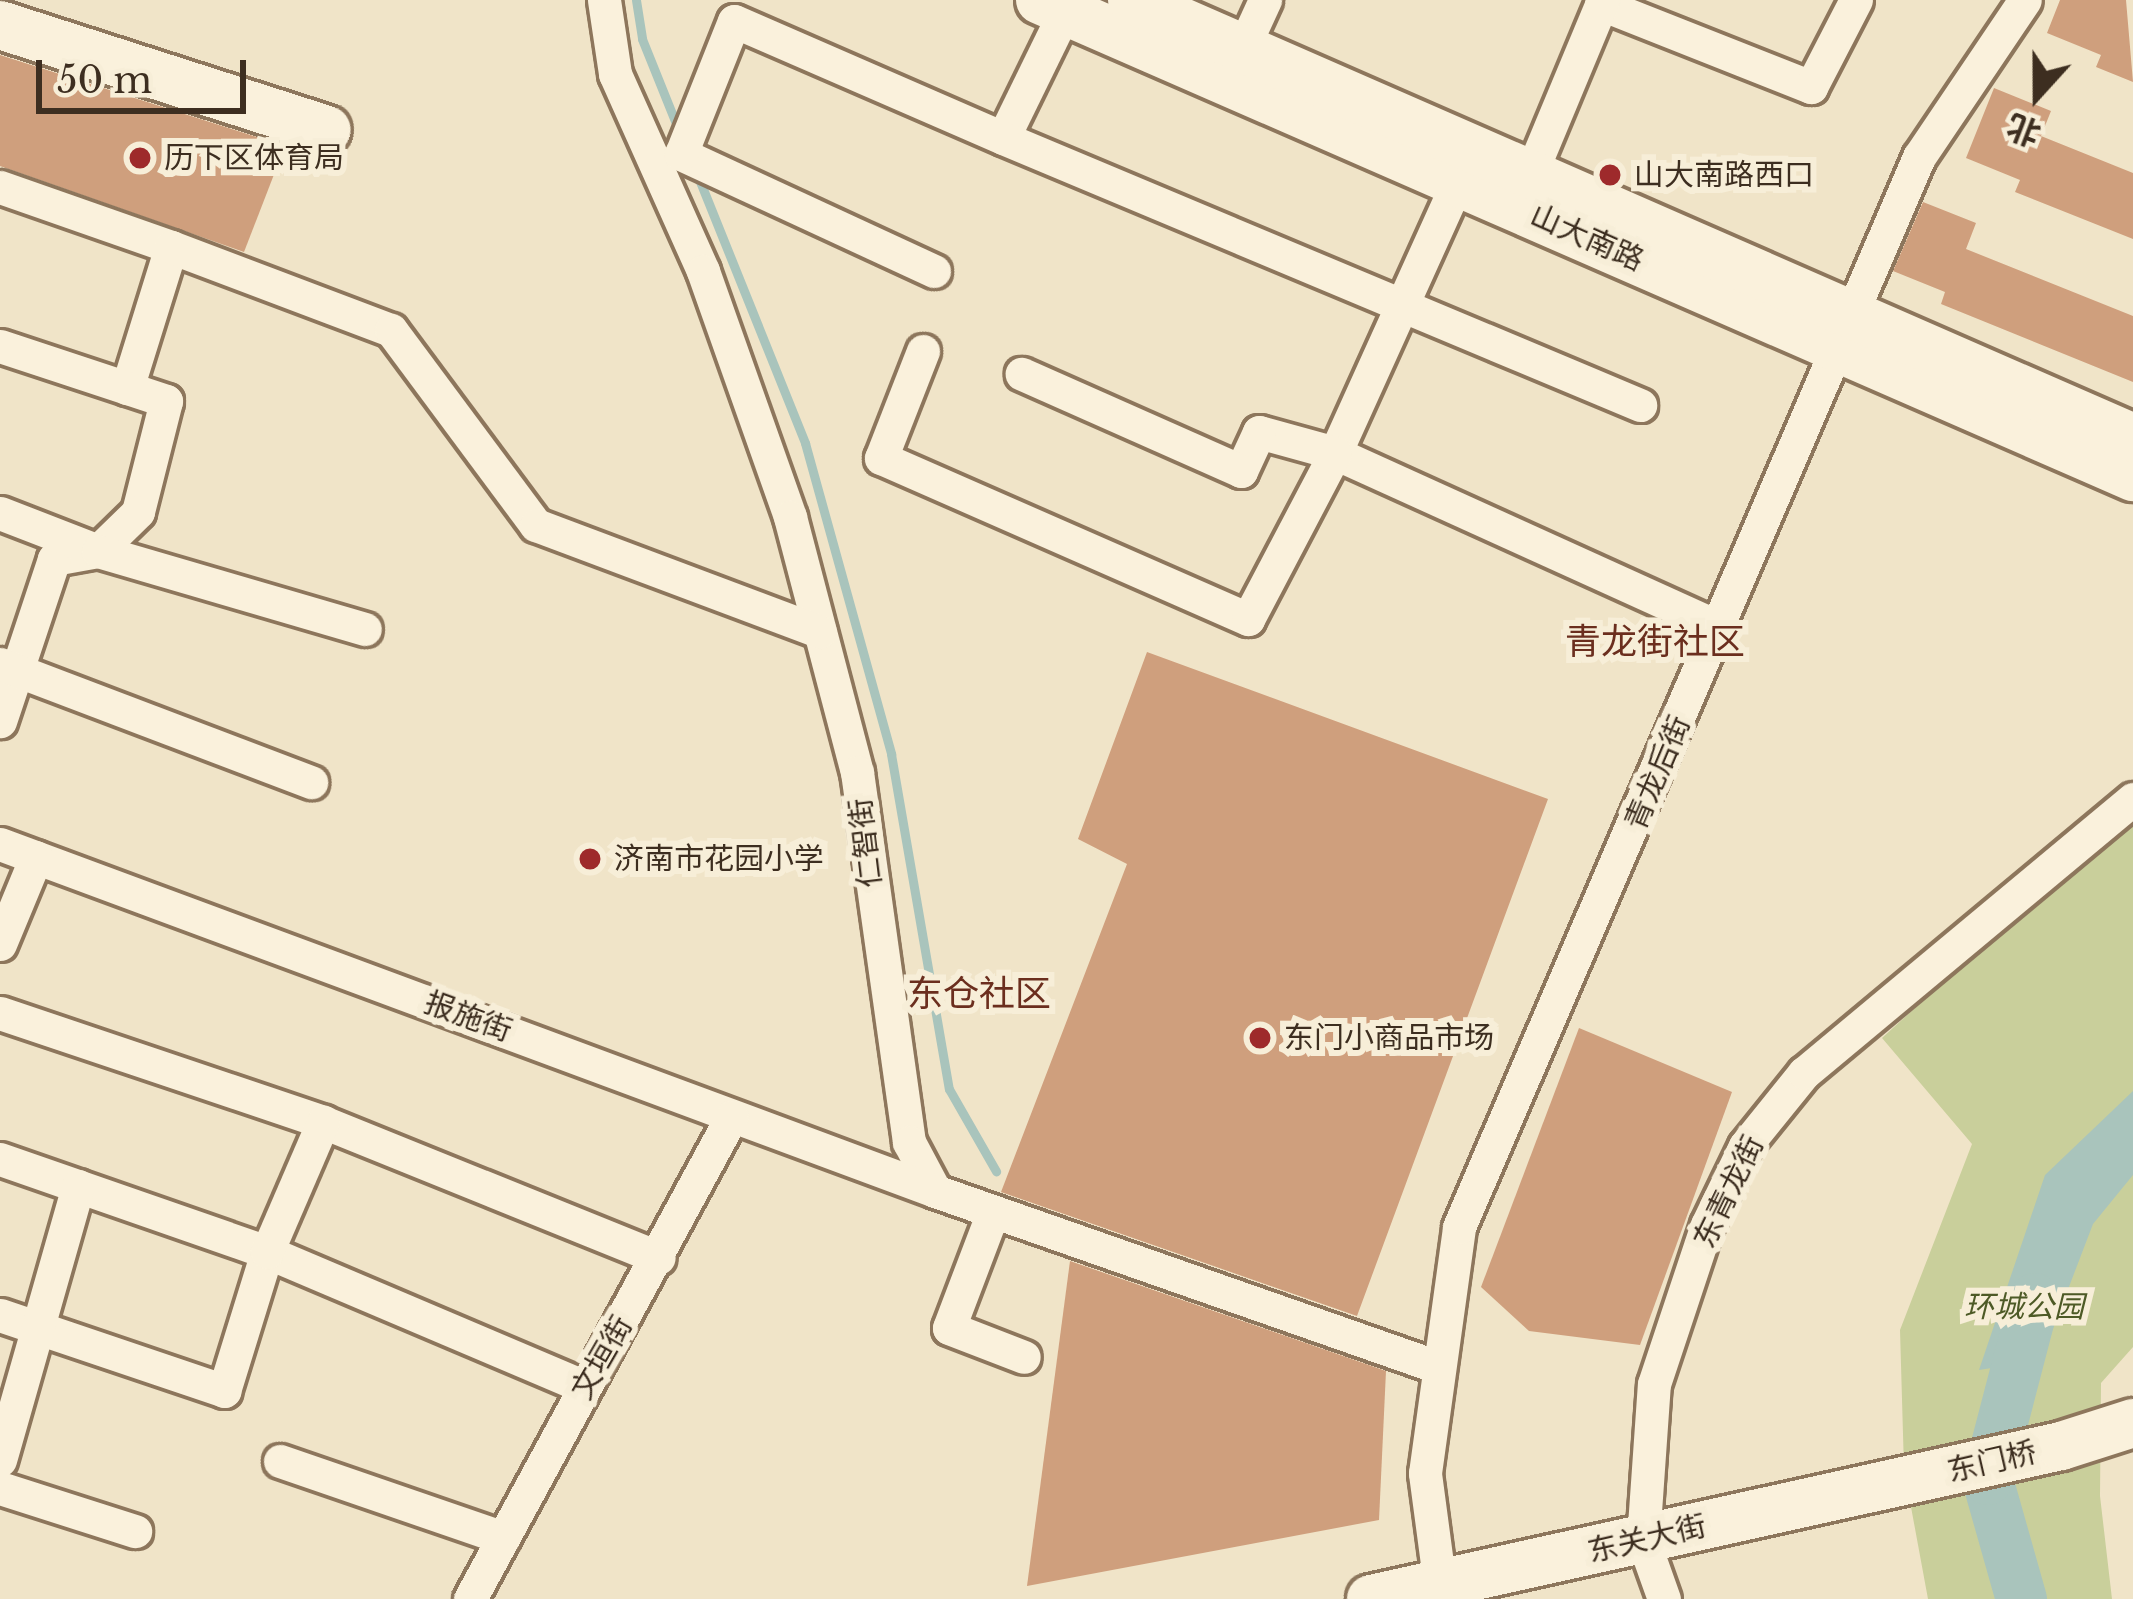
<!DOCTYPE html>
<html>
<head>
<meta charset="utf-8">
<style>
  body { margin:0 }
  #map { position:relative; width:2133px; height:1599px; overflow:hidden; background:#f0e4c8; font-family:"Libre Baskerville","Noto Sans SC",serif }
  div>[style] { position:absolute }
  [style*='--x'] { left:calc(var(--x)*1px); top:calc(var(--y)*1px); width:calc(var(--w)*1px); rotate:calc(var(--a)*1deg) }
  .green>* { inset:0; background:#c9cf9b }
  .water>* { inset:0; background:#a9c4bc }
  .stream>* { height:9px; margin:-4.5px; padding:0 4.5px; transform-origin:4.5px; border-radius:4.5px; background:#a9c4bc }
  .river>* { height:51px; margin:-25.5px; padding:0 25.5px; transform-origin:25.5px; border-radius:25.5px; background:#a9c4bc }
  .building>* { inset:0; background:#cf9f7d }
  .roads { filter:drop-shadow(3px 0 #8d765c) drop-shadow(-3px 0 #8d765c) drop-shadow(0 3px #8d765c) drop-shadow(0 -3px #8d765c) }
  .street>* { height:33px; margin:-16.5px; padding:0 16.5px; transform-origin:16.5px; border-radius:16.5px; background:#faf1dc }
  .secondary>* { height:48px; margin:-24px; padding:0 24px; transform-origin:24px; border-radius:24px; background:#faf1dc }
  .dots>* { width:33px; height:33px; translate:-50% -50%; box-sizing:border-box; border:6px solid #f7eed8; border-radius:50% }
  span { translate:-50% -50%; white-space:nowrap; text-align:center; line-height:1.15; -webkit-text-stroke:12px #f7eed8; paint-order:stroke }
  .poi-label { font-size:30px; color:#3d2e20 }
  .left { translate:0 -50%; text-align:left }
  .street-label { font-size:30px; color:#3d2e20 }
  .park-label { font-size:30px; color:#4d5a26; font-style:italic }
  .quarter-label { font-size:36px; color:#6b2e1e }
  .north { position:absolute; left:1977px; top:36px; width:120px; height:120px; -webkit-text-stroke:9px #f7eed8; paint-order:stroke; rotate:201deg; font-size:33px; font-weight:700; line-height:48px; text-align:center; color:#3d2e20 }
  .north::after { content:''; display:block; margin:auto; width:42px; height:54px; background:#3d2e20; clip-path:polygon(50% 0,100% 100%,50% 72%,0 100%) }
  .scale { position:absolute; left:36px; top:60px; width:210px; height:54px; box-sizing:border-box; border:6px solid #3d2e20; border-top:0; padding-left:15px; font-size:36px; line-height:42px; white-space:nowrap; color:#3d2e20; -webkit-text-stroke:9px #f7eed8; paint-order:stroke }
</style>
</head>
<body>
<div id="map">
  <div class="green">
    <i style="clip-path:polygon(2133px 809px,2133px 1347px,2101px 1383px,2100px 1496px,2112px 1599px,1928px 1599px,1904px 1469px,1900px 1330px,1972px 1144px,1882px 1038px)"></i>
  </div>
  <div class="water">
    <i style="clip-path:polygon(2133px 1091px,2133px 1175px,2093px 1224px,2041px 1360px,1979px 1370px,2045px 1175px)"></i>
  </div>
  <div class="stream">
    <i style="--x:636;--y:0;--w:39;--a:81"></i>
    <i style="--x:642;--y:39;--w:99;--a:68.1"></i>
    <i style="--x:697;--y:174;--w:290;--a:68.1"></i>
    <i style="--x:805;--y:443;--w:323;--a:74.5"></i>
    <i style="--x:891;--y:754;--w:340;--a:80.2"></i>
    <i style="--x:949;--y:1089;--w:95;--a:60.2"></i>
  </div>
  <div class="river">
    <i style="--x:2021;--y:1599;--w:125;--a:-105.8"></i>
    <i style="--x:1987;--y:1479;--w:187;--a:-75.4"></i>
  </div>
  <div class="building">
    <i style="clip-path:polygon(2060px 0,2126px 0,2133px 82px,2096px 67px,2101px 55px,2047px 33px)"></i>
    <i style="clip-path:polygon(0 55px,285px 146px,244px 252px,0 166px)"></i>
    <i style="clip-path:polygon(1994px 88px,2051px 111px,2041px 136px,2133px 173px,2133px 239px,2015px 192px,2020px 180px,1966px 158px)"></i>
    <i style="clip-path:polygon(1923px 202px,1976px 223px,1966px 249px,2133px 316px,2133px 382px,1941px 304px,1945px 292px,1893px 271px)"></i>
    <i style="clip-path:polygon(1147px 652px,1548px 799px,1357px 1316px,1001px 1192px,1127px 864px,1078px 839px)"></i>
    <i style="clip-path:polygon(1579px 1028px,1732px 1092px,1640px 1345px,1529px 1331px,1481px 1287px)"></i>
    <i style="clip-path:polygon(1070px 1261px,1386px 1371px,1379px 1520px,1027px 1586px)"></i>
  </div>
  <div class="roads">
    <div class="street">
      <i style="--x:604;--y:0;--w:75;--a:81.5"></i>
      <i style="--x:615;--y:74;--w:216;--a:65.9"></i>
      <i style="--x:703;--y:271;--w:261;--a:70.5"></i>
      <i style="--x:790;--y:517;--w:264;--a:75.3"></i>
      <i style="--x:857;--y:772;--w:374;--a:82"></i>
      <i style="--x:909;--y:1142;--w:55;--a:62"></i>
      <i style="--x:935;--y:1191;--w:530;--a:19.29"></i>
      <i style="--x:1601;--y:4;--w:226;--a:21.6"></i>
      <i style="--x:1811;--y:87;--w:98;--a:-62.7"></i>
      <i style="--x:1065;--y:11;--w:141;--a:116"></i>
      <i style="--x:1003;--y:138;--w:691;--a:22.74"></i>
      <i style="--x:1243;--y:48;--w:53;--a:-65.4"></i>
      <i style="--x:1531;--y:173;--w:187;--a:-67.4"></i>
      <i style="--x:1458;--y:181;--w:299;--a:114.3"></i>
      <i style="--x:1335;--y:453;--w:421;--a:24.4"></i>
      <i style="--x:0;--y:187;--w:181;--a:19.3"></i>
      <i style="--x:171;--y:247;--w:148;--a:107.3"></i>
      <i style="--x:171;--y:247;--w:235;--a:20.7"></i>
      <i style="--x:391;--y:330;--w:243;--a:53.4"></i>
      <i style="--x:536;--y:525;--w:303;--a:20.6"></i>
      <i style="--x:934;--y:271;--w:279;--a:-155.2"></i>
      <i style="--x:681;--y:154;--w:143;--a:-68.3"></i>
      <i style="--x:734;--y:21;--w:293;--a:23.5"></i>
      <i style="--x:0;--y:346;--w:175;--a:18.3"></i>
      <i style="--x:166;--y:401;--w:114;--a:104.2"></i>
      <i style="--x:138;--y:512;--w:56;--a:135.7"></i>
      <i style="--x:98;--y:551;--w:45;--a:169.7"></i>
      <i style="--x:54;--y:559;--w:171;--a:108.4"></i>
      <i style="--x:923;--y:351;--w:115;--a:111.4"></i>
      <i style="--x:881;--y:458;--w:401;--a:23.7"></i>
      <i style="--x:1248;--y:619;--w:187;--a:-62.3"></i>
      <i style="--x:1335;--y:453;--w:79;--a:-164.6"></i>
      <i style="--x:1259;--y:432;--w:43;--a:114.8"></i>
      <i style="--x:1241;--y:471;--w:240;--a:-156.1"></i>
      <i style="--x:0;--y:513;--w:105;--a:21.2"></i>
      <i style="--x:98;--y:551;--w:278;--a:16.3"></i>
      <i style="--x:0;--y:664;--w:333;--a:20.8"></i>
      <i style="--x:0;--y:844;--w:997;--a:20.36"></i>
      <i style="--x:0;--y:944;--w:94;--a:-67.5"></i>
      <i style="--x:0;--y:1013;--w:341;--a:18.6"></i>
      <i style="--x:323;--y:1122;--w:362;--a:22"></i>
      <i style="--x:0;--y:1159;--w:283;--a:19.2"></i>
      <i style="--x:267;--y:1252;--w:345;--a:23"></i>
      <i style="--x:993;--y:1212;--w:124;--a:110.8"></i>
      <i style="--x:949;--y:1328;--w:80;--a:21.1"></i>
      <i style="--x:0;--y:1315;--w:237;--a:18.7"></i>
      <i style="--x:224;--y:1391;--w:145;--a:-72.8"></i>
      <i style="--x:267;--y:1252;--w:142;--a:-66.7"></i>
      <i style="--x:0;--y:1460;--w:285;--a:-74.1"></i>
      <i style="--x:280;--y:1461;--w:236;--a:19"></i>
      <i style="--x:0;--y:1488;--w:142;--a:17.7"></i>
      <i style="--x:1440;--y:1586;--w:114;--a:-97.6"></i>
      <i style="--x:1425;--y:1473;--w:248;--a:-82.1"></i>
      <i style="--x:1459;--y:1227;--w:1165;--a:-66.74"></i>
      <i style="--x:1919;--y:157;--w:189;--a:-56"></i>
      <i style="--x:470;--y:1599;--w:549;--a:-61.52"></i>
      <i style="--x:1664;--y:1599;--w:63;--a:-109.6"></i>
      <i style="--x:1643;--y:1540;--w:156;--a:-86"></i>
      <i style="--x:1654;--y:1384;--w:168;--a:-71.6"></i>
      <i style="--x:1707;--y:1225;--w:88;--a:-64.3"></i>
      <i style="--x:1745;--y:1146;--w:94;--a:-51.1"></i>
      <i style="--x:1804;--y:1073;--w:428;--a:-39.8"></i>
    </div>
    <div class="secondary">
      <i style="--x:1040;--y:0;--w:1193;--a:23.58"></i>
      <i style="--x:1132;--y:0;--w:1093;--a:23.63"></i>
      <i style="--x:0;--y:25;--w:343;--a:17.8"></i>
      <i style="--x:1371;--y:1599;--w:707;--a:-12.5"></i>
      <i style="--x:2061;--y:1446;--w:76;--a:-17.7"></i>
    </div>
  </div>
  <div class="dots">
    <i style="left:140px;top:158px;background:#9e2a2b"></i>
    <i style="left:1610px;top:175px;background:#9e2a2b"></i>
    <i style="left:590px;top:859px;background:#9e2a2b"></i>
    <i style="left:1260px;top:1038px;background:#9e2a2b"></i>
  </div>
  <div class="poi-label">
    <span class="left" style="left:164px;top:158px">历下区体育局</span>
    <span class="left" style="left:1634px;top:175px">山大南路西口</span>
    <span class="left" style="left:614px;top:859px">济南市花园小学</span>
    <span class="left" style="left:1284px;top:1038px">东门小商品市场</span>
  </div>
  <div class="street-label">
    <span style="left:1587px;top:238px;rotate:24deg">山大南路</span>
    <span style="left:1658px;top:773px;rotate:-67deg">青龙后街</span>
    <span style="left:866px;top:843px;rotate:-97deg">仁智街</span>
    <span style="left:468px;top:1017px;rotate:20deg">报施街</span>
    <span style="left:1729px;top:1192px;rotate:-64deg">东青龙街</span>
    <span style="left:602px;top:1358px;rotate:-60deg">文垣街</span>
    <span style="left:1992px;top:1462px;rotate:-13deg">东门桥</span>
    <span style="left:1647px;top:1539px;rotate:-13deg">东关大街</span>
  </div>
  <div class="park-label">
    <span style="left:2024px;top:1307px">环城公园</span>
  </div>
  <div class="quarter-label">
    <span style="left:1655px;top:642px">青龙街社区</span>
    <span style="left:979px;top:994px">东仓社区</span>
  </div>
  <div class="north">北</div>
  <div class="scale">50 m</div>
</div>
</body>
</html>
